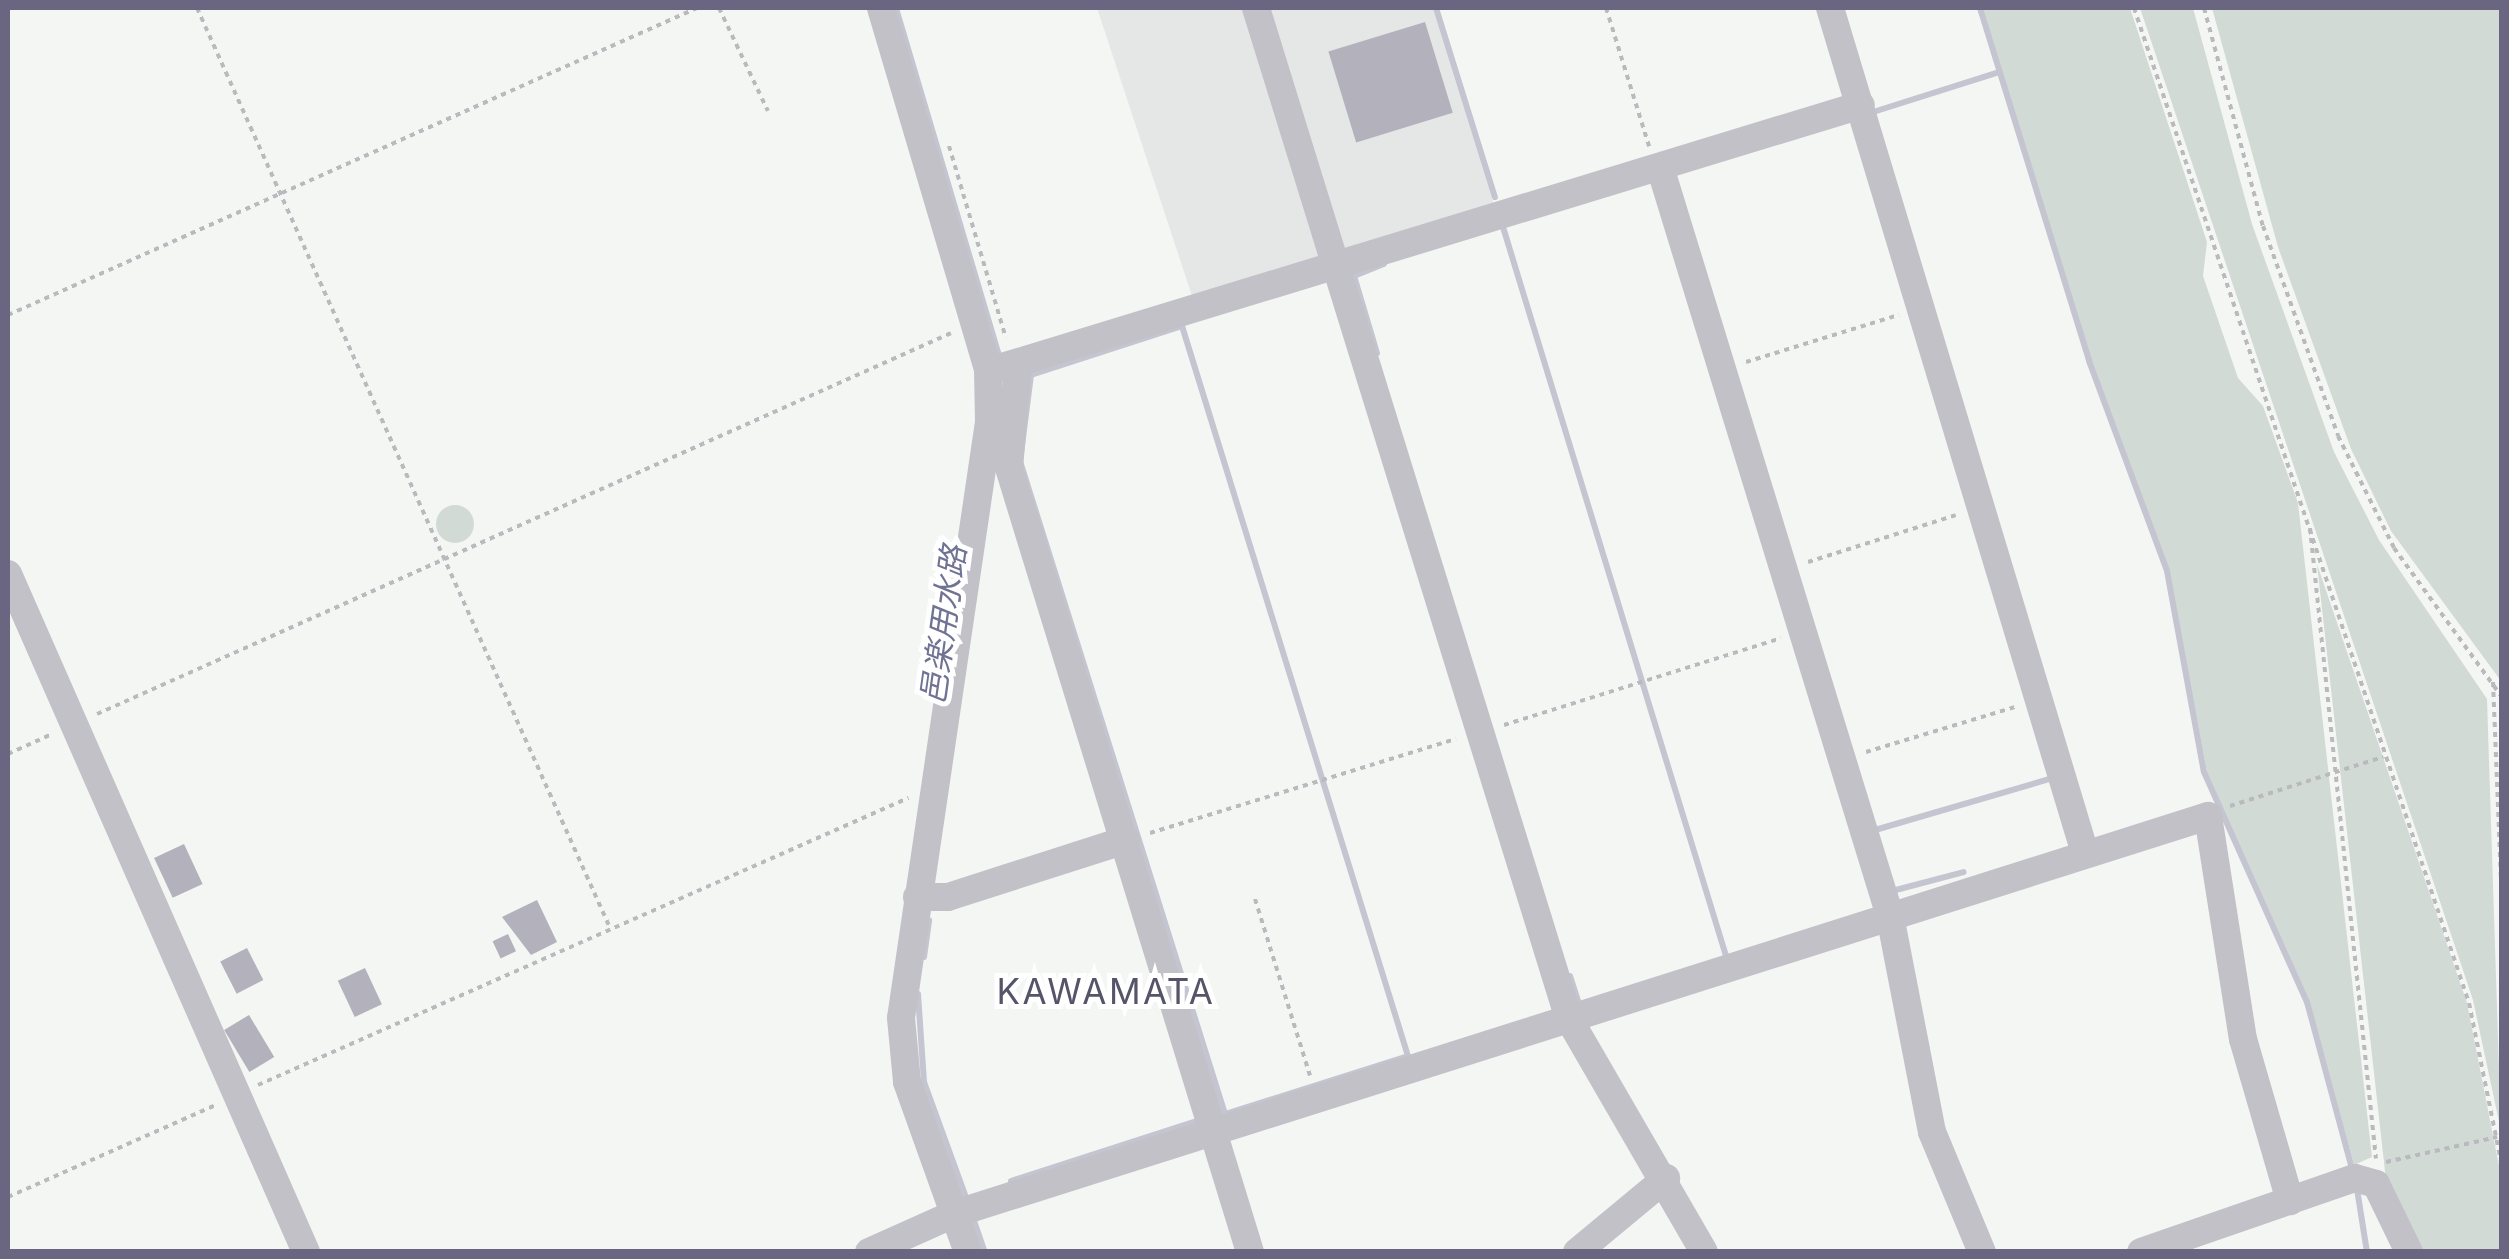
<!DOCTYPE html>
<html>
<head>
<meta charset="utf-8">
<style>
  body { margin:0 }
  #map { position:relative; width:2509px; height:1259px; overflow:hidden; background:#f4f6f3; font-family:Inter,"Noto Sans JP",sans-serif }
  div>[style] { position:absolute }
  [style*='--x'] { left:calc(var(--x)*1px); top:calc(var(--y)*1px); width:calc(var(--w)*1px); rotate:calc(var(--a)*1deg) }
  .built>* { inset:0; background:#e5e6e6 }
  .green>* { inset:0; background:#d2dad5 }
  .round { border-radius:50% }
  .stream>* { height:6px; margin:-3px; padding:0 3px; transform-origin:3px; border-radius:3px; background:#c4c5d0 }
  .building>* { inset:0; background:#b2b1bc; transform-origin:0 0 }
  .path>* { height:4px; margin-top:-2px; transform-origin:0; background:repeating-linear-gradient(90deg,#bab9be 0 5px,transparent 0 10px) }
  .minor>* { height:28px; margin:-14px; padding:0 14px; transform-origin:14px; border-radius:14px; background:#c2c1c8 }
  span { translate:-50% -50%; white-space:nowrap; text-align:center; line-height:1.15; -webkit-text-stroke:10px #fff; paint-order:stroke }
  .water-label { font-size:32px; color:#717393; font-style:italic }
  .quarter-label { font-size:35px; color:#565468; letter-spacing:2.5px }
  .frame { position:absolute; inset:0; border:10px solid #6a6682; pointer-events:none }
</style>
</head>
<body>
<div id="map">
  <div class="built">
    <i style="clip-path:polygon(1097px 8px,1433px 8px,1494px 205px,1193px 299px)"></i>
  </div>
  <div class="green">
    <i style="clip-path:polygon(1983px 8px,2130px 8px,2207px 242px,2203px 276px,2238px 378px,2263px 406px,2298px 503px,2372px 1157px,2354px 1165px,2310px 1004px,2207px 772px,2168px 567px,2093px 368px)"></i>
    <i style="clip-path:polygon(2140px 8px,2193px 8px,2252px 224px,2334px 452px,2379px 540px,2487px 699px,2501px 1131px,2473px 1000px)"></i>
    <i style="clip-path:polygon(2212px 8px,2501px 8px,2501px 681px,2391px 531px,2351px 449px,2278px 247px)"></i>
    <i class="round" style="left:436px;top:505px;width:38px;height:38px"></i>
    <i style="clip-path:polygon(2317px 564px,2467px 1003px,2499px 1166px,2501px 1251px,2416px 1251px,2387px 1189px)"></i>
  </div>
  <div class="stream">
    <i style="--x:896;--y:8;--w:365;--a:73.5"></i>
    <i style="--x:1436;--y:8;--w:198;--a:72.7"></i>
    <i style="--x:1980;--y:8;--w:369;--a:72.8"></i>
    <i style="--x:2089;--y:361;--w:224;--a:69.6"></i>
    <i style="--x:2167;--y:571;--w:204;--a:79.6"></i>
    <i style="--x:2204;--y:772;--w:252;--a:65.9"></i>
    <i style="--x:2307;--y:1002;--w:176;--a:74.9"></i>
    <i style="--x:1870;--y:113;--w:132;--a:-17.6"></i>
    <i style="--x:1503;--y:227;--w:766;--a:72.99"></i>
    <i style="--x:1182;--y:326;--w:764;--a:72.8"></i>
    <i style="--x:1408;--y:1056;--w:192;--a:162.4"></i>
    <i style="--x:1225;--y:1114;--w:684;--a:-107.43"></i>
    <i style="--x:1020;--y:461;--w:87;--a:-82.7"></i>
    <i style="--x:1031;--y:375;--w:159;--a:-18"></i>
    <i style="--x:1377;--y:353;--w:80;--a:-106.6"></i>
    <i style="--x:1354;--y:276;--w:32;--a:-22"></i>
    <i style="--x:1875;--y:830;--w:189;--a:-16.3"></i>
    <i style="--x:1892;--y:891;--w:74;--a:-14.8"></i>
    <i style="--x:924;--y:957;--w:37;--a:-82"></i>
    <i style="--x:1570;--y:976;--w:29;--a:72"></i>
    <i style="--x:918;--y:994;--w:88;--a:86.1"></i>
    <i style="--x:924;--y:1082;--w:129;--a:70"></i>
    <i style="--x:1011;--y:1181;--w:199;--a:-17.9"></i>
    <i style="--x:2357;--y:1189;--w:64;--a:81"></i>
    <i style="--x:972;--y:1215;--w:39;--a:71"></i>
  </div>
  <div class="building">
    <i style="left:1425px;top:22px;width:95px;height:101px;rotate:73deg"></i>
    <i style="left:184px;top:844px;width:44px;height:33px;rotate:65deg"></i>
    <i style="clip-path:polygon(537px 900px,557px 942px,531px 955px,502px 917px)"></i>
    <i style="left:508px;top:934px;width:19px;height:17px;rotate:65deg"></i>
    <i style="left:247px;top:948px;width:36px;height:30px;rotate:63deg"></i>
    <i style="left:365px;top:968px;width:40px;height:30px;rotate:65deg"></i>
    <i style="left:249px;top:1015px;width:49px;height:29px;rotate:59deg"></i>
  </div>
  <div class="path">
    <i style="--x:197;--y:8;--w:1008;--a:65.82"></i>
    <i style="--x:719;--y:8;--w:114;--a:64.6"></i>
    <i style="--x:1606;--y:8;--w:145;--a:72.7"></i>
    <i style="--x:2134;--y:8;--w:1050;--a:71.39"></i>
    <i style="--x:2469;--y:1003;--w:166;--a:78.6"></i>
    <i style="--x:2204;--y:8;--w:226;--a:74.9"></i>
    <i style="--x:2263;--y:226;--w:223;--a:70.3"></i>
    <i style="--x:2338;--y:436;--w:125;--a:63.4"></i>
    <i style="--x:2394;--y:548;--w:184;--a:54.1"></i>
    <i style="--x:949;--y:146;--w:200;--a:73.5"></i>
    <i style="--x:8;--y:315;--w:754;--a:-24.02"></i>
    <i style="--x:1746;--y:362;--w:160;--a:-17.1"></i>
    <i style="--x:2310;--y:528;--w:634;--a:84.03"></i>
    <i style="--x:1808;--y:562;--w:155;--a:-17.6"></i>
    <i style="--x:2493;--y:682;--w:225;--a:87.7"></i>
    <i style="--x:97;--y:714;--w:935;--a:-24.04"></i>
    <i style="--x:1504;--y:725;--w:290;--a:-17.4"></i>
    <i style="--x:1866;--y:752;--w:156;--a:-16.8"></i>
    <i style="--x:8;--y:754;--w:48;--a:-24.4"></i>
    <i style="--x:2230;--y:806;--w:161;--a:-17.8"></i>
    <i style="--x:1150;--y:833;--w:320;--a:-17.1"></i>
    <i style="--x:1255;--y:899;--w:185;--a:72.7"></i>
    <i style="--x:258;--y:1085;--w:711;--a:-23.82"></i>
    <i style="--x:2386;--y:1162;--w:114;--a:-12.7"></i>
    <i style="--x:8;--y:1197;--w:230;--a:-23.9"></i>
  </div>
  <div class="minor">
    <i style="--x:881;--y:8;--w:377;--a:73.5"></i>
    <i style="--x:988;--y:369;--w:53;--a:88.9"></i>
    <i style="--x:989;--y:422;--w:602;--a:98.4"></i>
    <i style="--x:901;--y:1018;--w:64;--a:84.6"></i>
    <i style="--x:907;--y:1082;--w:181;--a:70.3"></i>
    <i style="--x:1256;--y:8;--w:1058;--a:72.8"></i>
    <i style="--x:1569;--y:1019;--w:269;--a:59.9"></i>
    <i style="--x:1830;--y:8;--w:879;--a:73.21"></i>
    <i style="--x:1660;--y:167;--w:784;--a:72.93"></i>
    <i style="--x:1890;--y:916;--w:220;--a:79"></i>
    <i style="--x:1932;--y:1132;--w:130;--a:67.4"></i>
    <i style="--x:1018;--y:365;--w:103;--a:95"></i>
    <i style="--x:1009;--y:468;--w:820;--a:72.91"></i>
    <i style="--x:999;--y:368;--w:901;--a:-16.97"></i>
    <i style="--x:8;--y:574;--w:741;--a:66.27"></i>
    <i style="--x:917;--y:897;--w:31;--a:0"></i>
    <i style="--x:948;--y:897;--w:187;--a:-17.8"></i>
    <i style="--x:869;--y:1252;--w:93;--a:-24.1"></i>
    <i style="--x:954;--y:1214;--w:1316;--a:-17.61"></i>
    <i style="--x:2208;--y:816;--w:226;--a:81.1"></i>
    <i style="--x:2243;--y:1039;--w:169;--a:73.8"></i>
    <i style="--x:1577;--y:1252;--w:116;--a:-39.7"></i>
    <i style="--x:2141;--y:1252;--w:226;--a:-19.1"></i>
    <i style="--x:2355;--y:1178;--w:22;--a:16"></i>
    <i style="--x:2376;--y:1184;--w:76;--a:64.1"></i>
  </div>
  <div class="water-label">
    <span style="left:944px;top:625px;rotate:-82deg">邑楽用水路</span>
  </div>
  <div class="quarter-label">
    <span style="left:1106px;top:991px">KAWAMATA</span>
  </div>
  <div class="frame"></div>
</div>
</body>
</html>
